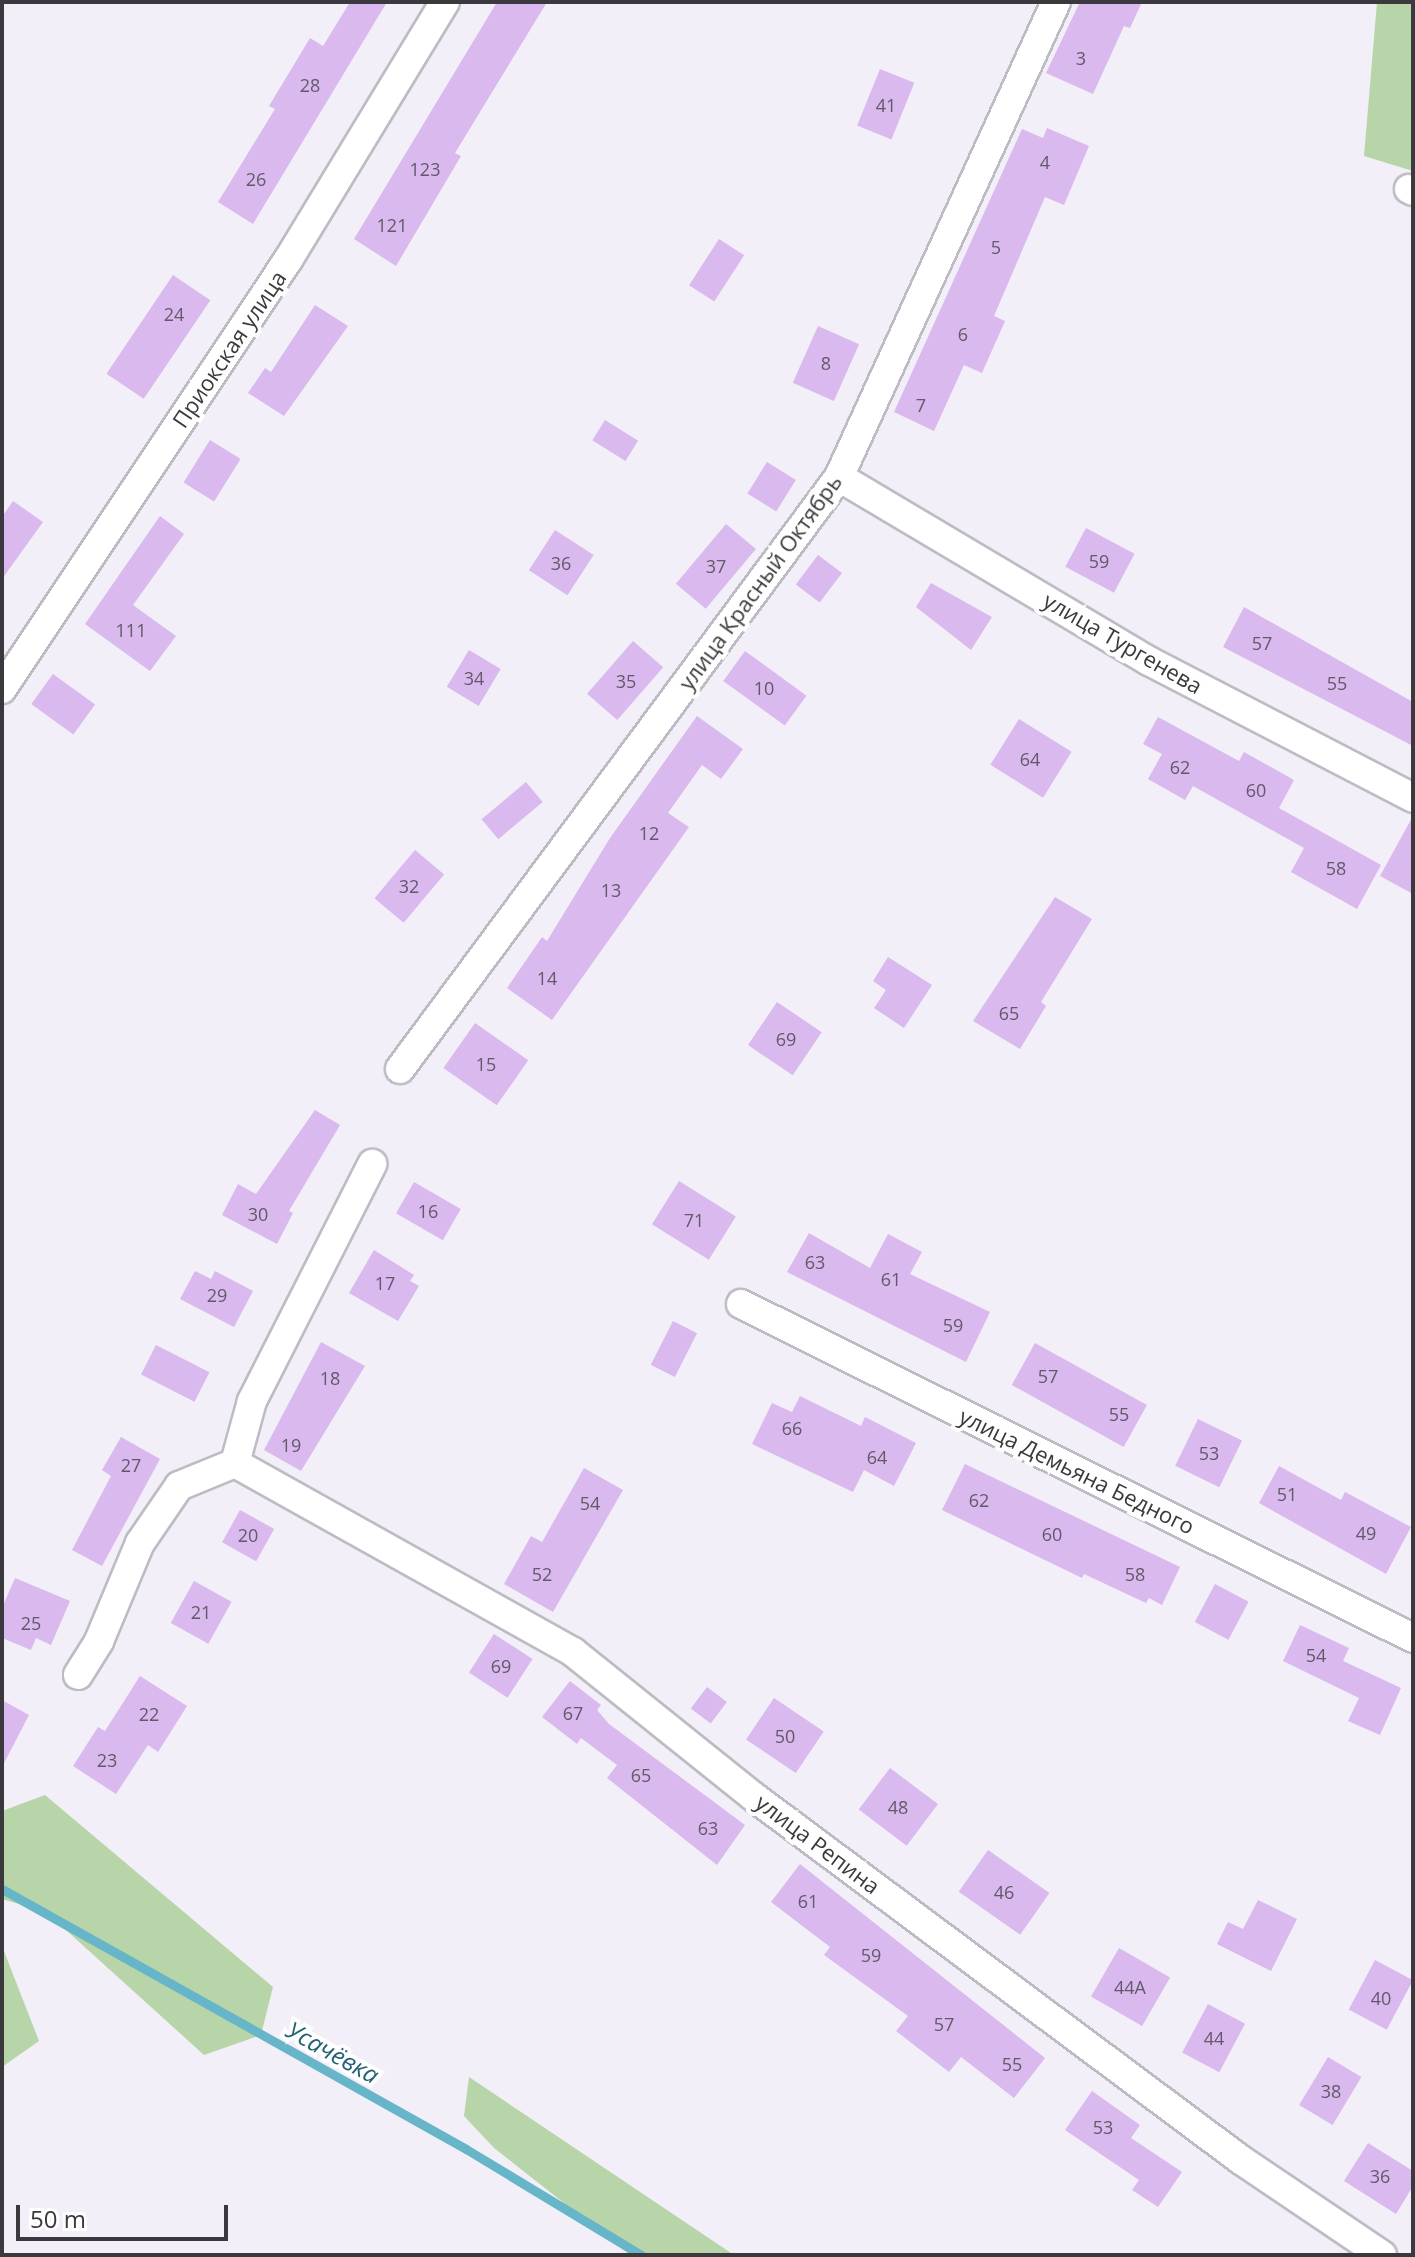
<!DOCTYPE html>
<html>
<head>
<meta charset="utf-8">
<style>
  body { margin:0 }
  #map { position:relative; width:1415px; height:2257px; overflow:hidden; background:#f2eff8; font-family:"Open Sans",sans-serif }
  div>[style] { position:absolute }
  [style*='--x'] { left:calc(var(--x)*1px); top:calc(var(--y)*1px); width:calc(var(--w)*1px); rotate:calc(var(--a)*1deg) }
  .green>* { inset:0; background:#b8d5a9 }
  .stream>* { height:9px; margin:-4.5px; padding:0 4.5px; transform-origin:4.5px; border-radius:4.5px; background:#67b5c8 }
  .building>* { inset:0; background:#d9b9ee; transform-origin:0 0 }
  .roads { filter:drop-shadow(2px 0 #bfbbc4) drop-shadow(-2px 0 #bfbbc4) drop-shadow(0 2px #bfbbc4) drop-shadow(0 -2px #bfbbc4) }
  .minor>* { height:28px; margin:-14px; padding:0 14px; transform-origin:14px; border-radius:14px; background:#fff }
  span { translate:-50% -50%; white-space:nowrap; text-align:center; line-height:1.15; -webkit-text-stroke:8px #fefefe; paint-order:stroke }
  .number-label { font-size:18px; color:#625969 }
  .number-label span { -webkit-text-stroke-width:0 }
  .street-label { font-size:22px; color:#3b393d }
  .water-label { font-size:24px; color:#226170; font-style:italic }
  .frame { position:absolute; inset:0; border:4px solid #3b393d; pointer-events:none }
  .scale { position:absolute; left:16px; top:2205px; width:212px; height:36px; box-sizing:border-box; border:4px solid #3b393d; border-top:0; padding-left:10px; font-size:24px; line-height:28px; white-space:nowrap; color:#3b393d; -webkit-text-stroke:6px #fefefe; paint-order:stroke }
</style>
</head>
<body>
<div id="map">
  <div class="green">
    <i style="clip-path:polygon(1377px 2px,1413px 2px,1413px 171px,1364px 156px)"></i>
    <i style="clip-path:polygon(45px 1795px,273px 1987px,261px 2035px,204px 2055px,46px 1912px,2px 1899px,2px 1811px)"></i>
    <i style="clip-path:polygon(2px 1946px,39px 2041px,2px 2067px)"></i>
    <i style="clip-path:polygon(469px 2077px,734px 2255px,630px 2255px,494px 2148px,464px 2116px)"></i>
  </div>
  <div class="stream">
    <i style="--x:2;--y:1889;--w:532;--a:29.26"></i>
    <i style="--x:466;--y:2149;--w:205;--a:31.2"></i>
  </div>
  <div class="building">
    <i style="clip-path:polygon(350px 2px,387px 2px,253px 224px,218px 202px,275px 109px,269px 106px,310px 38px,323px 46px)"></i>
    <i style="clip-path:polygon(497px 2px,547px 2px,455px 153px,461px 156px,396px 266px,354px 239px)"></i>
    <i style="clip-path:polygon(1075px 2px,1142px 2px,1130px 28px,1124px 26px,1093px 94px,1046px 73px,1079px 4px)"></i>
    <i style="left:880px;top:69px;width:37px;height:61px;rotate:22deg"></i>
    <i style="clip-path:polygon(1047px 128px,1089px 146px,1064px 205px,1045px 197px,994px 316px,1005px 321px,982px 373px,964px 365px,934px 431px,894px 412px,1022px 129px,1043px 138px)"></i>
    <i style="left:719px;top:239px;width:30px;height:55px;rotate:33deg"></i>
    <i style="left:173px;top:275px;width:45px;height:119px;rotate:34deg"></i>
    <i style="clip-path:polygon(315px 305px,348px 326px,284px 416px,248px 393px,265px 368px,271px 372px)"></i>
    <i style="left:818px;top:326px;width:45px;height:62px;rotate:24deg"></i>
    <i style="left:605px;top:420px;width:39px;height:24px;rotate:32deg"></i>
    <i style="left:210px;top:440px;width:36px;height:50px;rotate:32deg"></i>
    <i style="left:767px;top:462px;width:34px;height:37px;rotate:32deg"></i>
    <i style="clip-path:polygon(13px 501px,43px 522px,2px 579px,2px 517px)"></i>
    <i style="clip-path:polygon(160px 516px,184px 534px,133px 605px,176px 636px,150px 671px,85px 624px)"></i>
    <i style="left:726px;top:524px;width:39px;height:78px;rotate:40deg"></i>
    <i style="left:1086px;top:528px;width:55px;height:44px;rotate:28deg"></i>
    <i style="left:555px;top:530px;width:46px;height:48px;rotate:33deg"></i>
    <i style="left:818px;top:555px;width:30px;height:37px;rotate:37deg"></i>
    <i style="clip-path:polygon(931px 583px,992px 617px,971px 650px,916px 607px)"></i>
    <i style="clip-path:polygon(1244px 607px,1413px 702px,1413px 746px,1223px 647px)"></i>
    <i style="left:633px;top:641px;width:40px;height:70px;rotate:41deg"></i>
    <i style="left:469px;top:650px;width:37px;height:43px;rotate:31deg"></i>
    <i style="left:745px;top:651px;width:76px;height:37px;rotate:36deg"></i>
    <i style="left:53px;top:674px;width:52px;height:37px;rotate:36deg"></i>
    <i style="clip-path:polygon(697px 716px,743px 749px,721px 779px,702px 765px,668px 813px,689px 827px,552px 1020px,507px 988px,542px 937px,547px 941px,610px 838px)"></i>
    <i style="clip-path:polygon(1158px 717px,1239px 761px,1244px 752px,1294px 780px,1279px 808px,1381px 865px,1357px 909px,1291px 872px,1304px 848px,1193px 786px,1185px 800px,1148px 779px,1162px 754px,1143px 744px)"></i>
    <i style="left:1019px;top:719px;width:62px;height:54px;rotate:32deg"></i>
    <i style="left:526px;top:782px;width:26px;height:58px;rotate:50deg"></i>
    <i style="clip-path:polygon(1413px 816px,1413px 894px,1380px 876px)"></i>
    <i style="left:415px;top:850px;width:38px;height:63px;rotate:40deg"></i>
    <i style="clip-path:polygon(1055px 897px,1092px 919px,1041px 1002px,1046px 1006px,1020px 1049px,973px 1021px)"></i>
    <i style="clip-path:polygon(888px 957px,932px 985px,904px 1028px,874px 1008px,886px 990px,873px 981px)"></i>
    <i style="left:777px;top:1002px;width:54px;height:52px;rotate:34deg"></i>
    <i style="left:475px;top:1023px;width:65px;height:55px;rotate:35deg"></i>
    <i style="clip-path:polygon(315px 1110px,340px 1125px,289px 1211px,293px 1213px,277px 1244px,222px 1215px,238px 1184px,256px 1194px)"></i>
    <i style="left:679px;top:1181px;width:67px;height:51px;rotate:32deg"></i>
    <i style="left:414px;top:1182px;width:54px;height:36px;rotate:30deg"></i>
    <i style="clip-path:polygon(809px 1233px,870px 1268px,888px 1234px,922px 1252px,910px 1274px,990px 1312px,966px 1362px,787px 1272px)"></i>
    <i style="clip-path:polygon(374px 1250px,414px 1275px,410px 1281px,419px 1286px,398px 1321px,349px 1293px)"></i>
    <i style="clip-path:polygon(195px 1271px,211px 1279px,215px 1271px,253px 1291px,234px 1327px,180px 1299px)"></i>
    <i style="left:673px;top:1321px;width:27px;height:49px;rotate:27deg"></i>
    <i style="clip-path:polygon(321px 1342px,365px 1366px,301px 1471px,264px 1450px)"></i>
    <i style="left:1035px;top:1343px;width:128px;height:48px;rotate:29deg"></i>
    <i style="left:156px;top:1345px;width:60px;height:33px;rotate:27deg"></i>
    <i style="clip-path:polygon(800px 1396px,861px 1426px,865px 1417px,916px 1443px,894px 1486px,864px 1470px,853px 1492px,752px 1444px,772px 1403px,792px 1412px)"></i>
    <i style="left:1198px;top:1419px;width:49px;height:52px;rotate:26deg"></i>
    <i style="clip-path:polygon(121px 1437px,160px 1459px,102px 1566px,72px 1550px,111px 1476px,102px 1470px)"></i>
    <i style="clip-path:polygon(965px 1464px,1180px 1567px,1162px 1605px,1149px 1598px,1146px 1603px,1084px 1574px,1082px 1578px,942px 1510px)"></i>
    <i style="clip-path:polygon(1279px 1466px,1341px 1500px,1345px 1492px,1411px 1527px,1386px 1574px,1259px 1503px)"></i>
    <i style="clip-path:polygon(584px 1468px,623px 1490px,553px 1612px,504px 1584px,531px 1536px,542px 1542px)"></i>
    <i style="left:240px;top:1510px;width:39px;height:37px;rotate:29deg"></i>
    <i style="clip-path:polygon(15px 1578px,70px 1601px,51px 1645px,36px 1638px,31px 1650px,2px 1638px,2px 1608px)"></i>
    <i style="left:194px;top:1581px;width:43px;height:48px;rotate:29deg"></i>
    <i style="left:1215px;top:1584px;width:38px;height:43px;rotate:28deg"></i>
    <i style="clip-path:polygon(1300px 1625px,1349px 1648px,1343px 1661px,1401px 1688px,1380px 1735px,1348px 1721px,1359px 1698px,1283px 1661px)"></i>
    <i style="left:494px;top:1634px;width:46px;height:46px;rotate:33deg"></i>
    <i style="clip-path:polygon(140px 1676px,187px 1706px,158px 1752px,148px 1745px,116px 1794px,73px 1766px,98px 1727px,105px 1731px)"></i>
    <i style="clip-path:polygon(570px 1681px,601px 1705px,597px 1710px,609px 1724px,745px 1825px,717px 1865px,607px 1778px,617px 1765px,581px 1738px,577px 1744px,542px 1717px)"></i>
    <i style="left:707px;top:1687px;width:25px;height:27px;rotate:37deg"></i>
    <i style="left:774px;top:1698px;width:60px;height:50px;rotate:34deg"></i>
    <i style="clip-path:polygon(2px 1700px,29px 1715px,2px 1767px)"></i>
    <i style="left:890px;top:1768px;width:60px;height:52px;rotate:37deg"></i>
    <i style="left:988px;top:1850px;width:75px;height:51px;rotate:35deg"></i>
    <i style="clip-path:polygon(800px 1864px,1045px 2058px,1014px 2098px,961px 2057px,949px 2072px,896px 2031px,908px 2016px,824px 1955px,830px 1947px,771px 1902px)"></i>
    <i style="clip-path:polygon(1258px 1900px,1297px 1919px,1271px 1971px,1217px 1944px,1228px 1922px,1243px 1929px)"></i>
    <i style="left:1119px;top:1948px;width:59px;height:56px;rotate:30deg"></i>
    <i style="left:1375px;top:1960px;width:43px;height:56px;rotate:28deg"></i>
    <i style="left:1208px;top:2004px;width:42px;height:55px;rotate:28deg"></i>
    <i style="left:1328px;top:2057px;width:39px;height:56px;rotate:31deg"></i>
    <i style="clip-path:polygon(1092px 2091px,1140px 2125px,1131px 2138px,1182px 2172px,1158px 2207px,1132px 2190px,1139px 2180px,1065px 2130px)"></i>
    <i style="clip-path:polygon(1368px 2143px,1413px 2171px,1413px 2186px,1396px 2214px,1344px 2181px)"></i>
  </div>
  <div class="roads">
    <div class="minor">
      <i style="--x:1409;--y:189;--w:4;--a:27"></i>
      <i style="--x:839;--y:477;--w:360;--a:30.7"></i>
      <i style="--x:1149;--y:661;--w:297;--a:27.4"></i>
      <i style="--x:2;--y:689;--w:516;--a:-56.31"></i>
      <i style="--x:288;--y:260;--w:302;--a:-58.7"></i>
      <i style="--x:400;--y:1069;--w:737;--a:-53.44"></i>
      <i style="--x:839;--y:477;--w:522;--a:-65.45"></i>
      <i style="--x:741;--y:1304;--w:750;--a:26.43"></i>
      <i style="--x:235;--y:1463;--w:387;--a:29.2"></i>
      <i style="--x:573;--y:1652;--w:232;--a:38.7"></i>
      <i style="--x:754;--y:1797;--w:607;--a:36.7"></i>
      <i style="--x:1241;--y:2160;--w:170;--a:34"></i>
      <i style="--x:78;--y:1675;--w:40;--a:-58"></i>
      <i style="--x:99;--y:1641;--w:106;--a:-67.3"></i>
      <i style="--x:140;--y:1543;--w:69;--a:-55.6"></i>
      <i style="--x:179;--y:1486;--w:61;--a:-22.3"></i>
      <i style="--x:235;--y:1463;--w:64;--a:-74.7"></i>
      <i style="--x:252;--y:1401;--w:266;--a:-63.1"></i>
    </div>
  </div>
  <div class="number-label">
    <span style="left:1081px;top:58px">3</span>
    <span style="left:310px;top:85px">28</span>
    <span style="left:886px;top:105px">41</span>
    <span style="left:1045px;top:162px">4</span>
    <span style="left:425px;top:169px">123</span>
    <span style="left:256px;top:179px">26</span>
    <span style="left:392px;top:225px">121</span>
    <span style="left:996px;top:247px">5</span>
    <span style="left:174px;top:314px">24</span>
    <span style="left:963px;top:334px">6</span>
    <span style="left:826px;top:363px">8</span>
    <span style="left:921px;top:405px">7</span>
    <span style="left:1099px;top:561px">59</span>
    <span style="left:561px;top:563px">36</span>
    <span style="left:716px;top:566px">37</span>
    <span style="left:131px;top:630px">111</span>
    <span style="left:1262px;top:643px">57</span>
    <span style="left:474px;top:678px">34</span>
    <span style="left:626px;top:681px">35</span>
    <span style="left:1337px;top:683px">55</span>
    <span style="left:764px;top:688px">10</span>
    <span style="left:1030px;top:759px">64</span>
    <span style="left:1180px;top:767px">62</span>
    <span style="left:1256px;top:790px">60</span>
    <span style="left:649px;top:833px">12</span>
    <span style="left:1336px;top:868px">58</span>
    <span style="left:409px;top:886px">32</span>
    <span style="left:611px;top:890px">13</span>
    <span style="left:547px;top:978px">14</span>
    <span style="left:1009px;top:1013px">65</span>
    <span style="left:786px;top:1039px">69</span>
    <span style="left:486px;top:1064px">15</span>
    <span style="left:428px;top:1211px">16</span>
    <span style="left:258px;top:1214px">30</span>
    <span style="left:694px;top:1220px">71</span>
    <span style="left:815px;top:1262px">63</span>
    <span style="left:891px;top:1279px">61</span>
    <span style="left:385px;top:1283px">17</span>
    <span style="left:217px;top:1295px">29</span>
    <span style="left:953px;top:1325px">59</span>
    <span style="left:1048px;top:1376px">57</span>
    <span style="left:330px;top:1378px">18</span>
    <span style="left:1119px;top:1414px">55</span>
    <span style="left:792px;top:1428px">66</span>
    <span style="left:291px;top:1445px">19</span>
    <span style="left:1209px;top:1453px">53</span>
    <span style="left:877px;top:1457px">64</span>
    <span style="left:131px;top:1465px">27</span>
    <span style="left:1287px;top:1494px">51</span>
    <span style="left:979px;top:1500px">62</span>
    <span style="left:590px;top:1503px">54</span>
    <span style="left:1366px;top:1533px">49</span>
    <span style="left:1052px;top:1534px">60</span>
    <span style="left:248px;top:1535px">20</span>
    <span style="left:542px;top:1574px">52</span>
    <span style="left:1135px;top:1574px">58</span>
    <span style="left:201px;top:1612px">21</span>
    <span style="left:31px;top:1623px">25</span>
    <span style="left:1316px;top:1655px">54</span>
    <span style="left:501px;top:1666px">69</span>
    <span style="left:573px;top:1713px">67</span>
    <span style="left:149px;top:1714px">22</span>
    <span style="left:785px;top:1736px">50</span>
    <span style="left:107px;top:1760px">23</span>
    <span style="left:641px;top:1775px">65</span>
    <span style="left:898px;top:1807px">48</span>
    <span style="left:708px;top:1828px">63</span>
    <span style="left:1004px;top:1892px">46</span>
    <span style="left:808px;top:1901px">61</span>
    <span style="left:871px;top:1955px">59</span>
    <span style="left:1130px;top:1987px">44А</span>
    <span style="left:1381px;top:1998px">40</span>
    <span style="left:944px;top:2024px">57</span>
    <span style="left:1214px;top:2038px">44</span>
    <span style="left:1012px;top:2064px">55</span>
    <span style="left:1331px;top:2091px">38</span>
    <span style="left:1103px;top:2127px">53</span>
    <span style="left:1380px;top:2176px">36</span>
  </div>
  <div class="street-label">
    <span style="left:229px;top:349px;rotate:-56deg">Приокская улица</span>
    <span style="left:760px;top:582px;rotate:-54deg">улица Красный Октябрь</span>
    <span style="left:1123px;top:643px;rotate:30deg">улица Тургенева</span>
    <span style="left:1077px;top:1471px;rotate:26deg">улица Демьяна Бедного</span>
    <span style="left:818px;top:1844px;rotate:37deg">улица Репина</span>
  </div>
  <div class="water-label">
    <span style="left:333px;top:2052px;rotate:29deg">Усачёвка</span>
  </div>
  <div class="frame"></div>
  <div class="scale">50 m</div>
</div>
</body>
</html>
